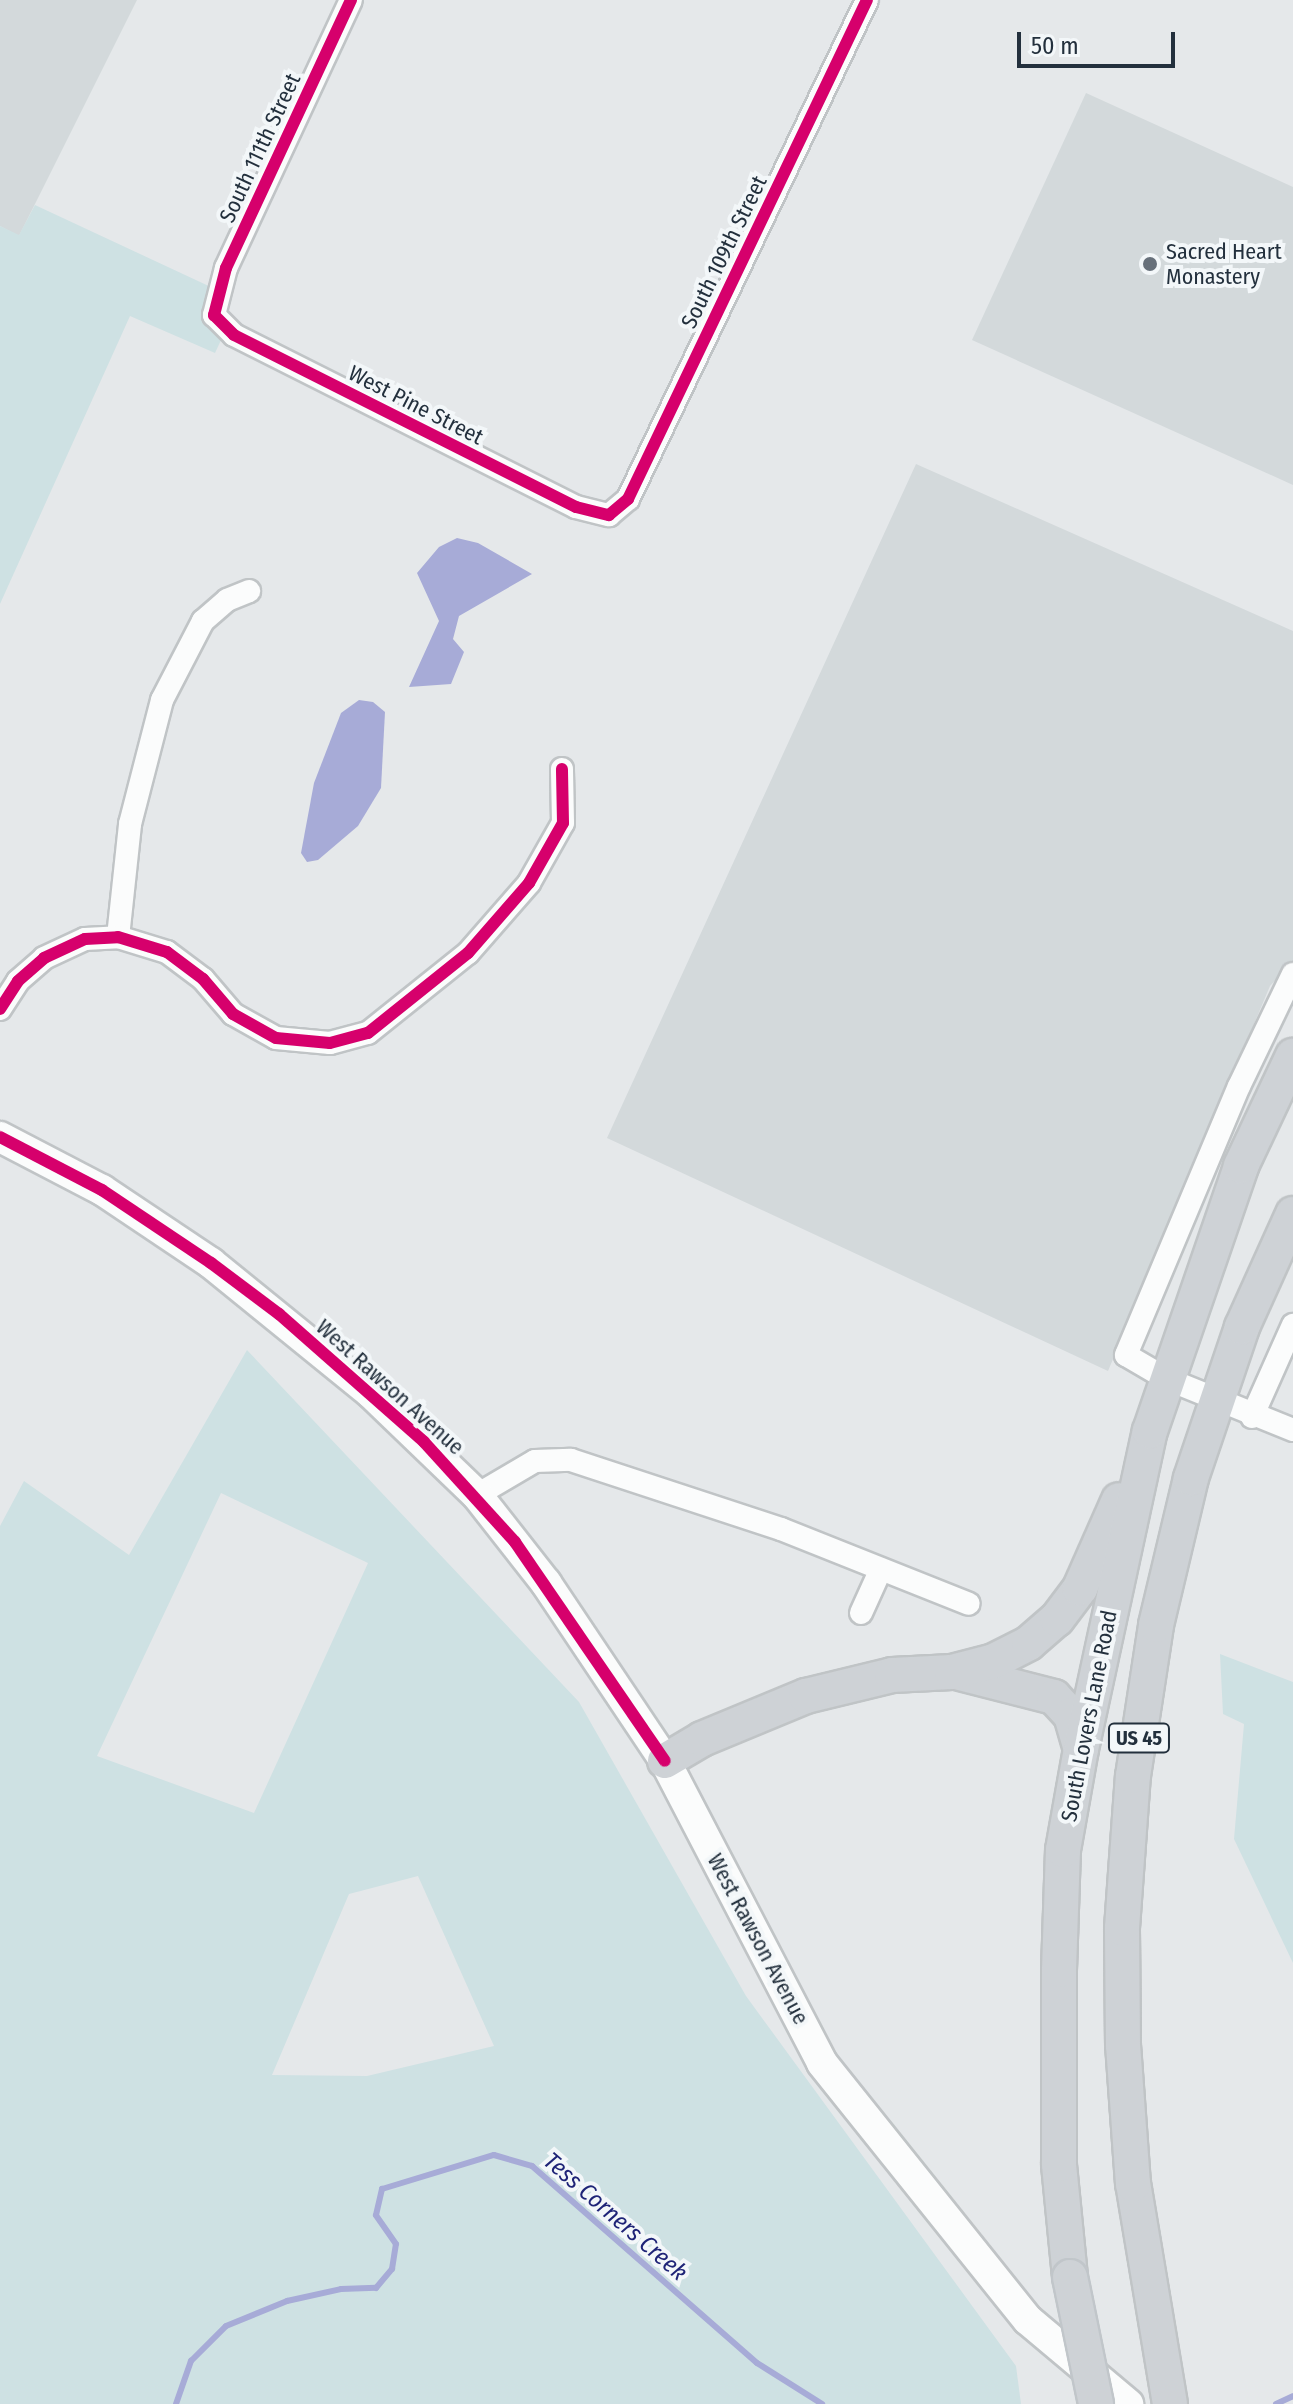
<!DOCTYPE html>
<html>
<head>
<meta charset="utf-8">
<style>
  body { margin:0 }
  #map { position:relative; width:1293px; height:2404px; overflow:hidden; background:#e5e8ea; font-family:"Fira Sans Condensed",sans-serif }
  div>[style] { position:absolute }
  [style*='--x'] { left:calc(var(--x)*1px); top:calc(var(--y)*1px); width:calc(var(--w)*1px); rotate:calc(var(--a)*1deg) }
  .built>* { inset:0; background:#d3d9db }
  .green>* { inset:0; background:#cee1e3 }
  .water>* { inset:0; background:#a7abd7 }
  .stream>* { height:6px; margin:-3px; padding:0 3px; transform-origin:3px; border-radius:3px; background:#a7abd7 }
  .roads { filter:drop-shadow(2px 0 #c0c4c6) drop-shadow(-2px 0 #c0c4c6) drop-shadow(0 2px #c0c4c6) drop-shadow(0 -2px #c0c4c6) }
  .street>* { height:22px; margin:-11px; padding:0 11px; transform-origin:11px; border-radius:11px; background:#fbfcfc }
  .secondary>* { height:30px; margin:-15px; padding:0 15px; transform-origin:15px; border-radius:15px; background:#fbfcfc }
  .primary>* { height:34px; margin:-17px; padding:0 17px; transform-origin:17px; border-radius:17px; background:#ced2d6 }
  .bridges { filter:drop-shadow(2px 0 #c1c6ca) drop-shadow(-2px 0 #c1c6ca) drop-shadow(0 2px #c1c6ca) drop-shadow(0 -2px #c1c6ca) }
  .primary-bridge>* { height:34px; margin:-17px; padding:0 17px; transform-origin:17px; border-radius:17px; background:#ced2d6 }
  .cycleway>* { height:12px; margin:-6px; padding:0 6px; transform-origin:6px; border-radius:6px; background:#d6006c }
  .dots>* { width:22px; height:22px; translate:-50% -50%; box-sizing:border-box; border:4px solid #f3f7f9; border-radius:50% }
  span { translate:-50% -50%; white-space:nowrap; text-align:center; line-height:1.15; -webkit-text-stroke:8px #f3f7f9; paint-order:stroke }
  .shield-label span { padding:2px 6px; background:#f3f7f9; border:2px solid; border-radius:6px; -webkit-text-stroke-width:0 }
  .shield-label { font-size:20px; color:#23303d; font-weight:700 }
  .street-label { font-size:22px; color:#23303d }
  .poi-label { font-size:22px; color:#23303d }
  .left { translate:0 -50%; text-align:left }
  .water-label { font-size:24px; color:#1f2477; font-style:italic }
  .scale { position:absolute; left:1017px; top:32px; width:158px; height:36px; box-sizing:border-box; border:4px solid #23303d; border-top:0; padding-left:10px; font-size:24px; line-height:28px; white-space:nowrap; color:#23303d; -webkit-text-stroke:6px #f3f7f9; paint-order:stroke }
</style>
</head>
<body>
<div id="map">
  <div class="built">
    <i style="clip-path:polygon(0 0,137px 0,19px 236px,0 226px)"></i>
    <i style="clip-path:polygon(1086px 93px,1293px 187px,1293px 485px,972px 340px)"></i>
    <i style="clip-path:polygon(916px 464px,1293px 631px,1293px 961px,1270px 986px,1108px 1371px,607px 1138px)"></i>
  </div>
  <div class="green">
    <i style="clip-path:polygon(35px 205px,213px 288px,203px 312px,210px 329px,222px 338px,215px 353px,130px 316px,0 604px,0 226px,19px 235px)"></i>
    <i style="clip-path:polygon(evenodd,247px 1350px,579px 1702px,746px 1996px,1016px 2366px,1021px 2404px,0 2404px,0 1526px,24px 1481px,129px 1555px,247px 1350px,221px 1493px,368px 1563px,254px 1813px,97px 1756px,221px 1493px,247px 1350px,418px 1876px,494px 2046px,367px 2076px,272px 2075px,349px 1894px,418px 1876px)"></i>
    <i style="clip-path:polygon(1220px 1654px,1293px 1682px,1293px 1963px,1234px 1839px,1244px 1724px,1223px 1714px)"></i>
  </div>
  <div class="water">
    <i style="clip-path:polygon(457px 538px,478px 543px,532px 574px,459px 616px,453px 639px,464px 652px,451px 684px,409px 687px,439px 621px,417px 573px,439px 547px)"></i>
    <i style="clip-path:polygon(359px 700px,373px 702px,385px 712px,381px 788px,358px 826px,318px 860px,307px 862px,301px 853px,314px 783px,341px 713px)"></i>
  </div>
  <div class="stream">
    <i style="--x:176;--y:2404;--w:46;--a:-70.8"></i>
    <i style="--x:191;--y:2361;--w:49;--a:-45"></i>
    <i style="--x:226;--y:2326;--w:66;--a:-22.3"></i>
    <i style="--x:287;--y:2301;--w:55;--a:-12.5"></i>
    <i style="--x:341;--y:2289;--w:35;--a:-2"></i>
    <i style="--x:376;--y:2288;--w:25;--a:-50"></i>
    <i style="--x:392;--y:2269;--w:25;--a:-81"></i>
    <i style="--x:396;--y:2244;--w:35;--a:-125"></i>
    <i style="--x:376;--y:2215;--w:27;--a:-77"></i>
    <i style="--x:382;--y:2189;--w:117;--a:-16.9"></i>
    <i style="--x:494;--y:2155;--w:40;--a:16"></i>
    <i style="--x:532;--y:2166;--w:299;--a:41.2"></i>
    <i style="--x:757;--y:2363;--w:77;--a:32.2"></i>
    <i style="--x:1276;--y:2404;--w:19;--a:-25"></i>
  </div>
  <div class="roads">
    <div class="street">
      <i style="--x:351;--y:0;--w:296;--a:115"></i>
      <i style="--x:226;--y:268;--w:49;--a:104.3"></i>
      <i style="--x:214;--y:315;--w:28;--a:45"></i>
      <i style="--x:234;--y:335;--w:383;--a:26.7"></i>
      <i style="--x:576;--y:507;--w:34;--a:14"></i>
      <i style="--x:609;--y:515;--w:25;--a:-40"></i>
      <i style="--x:628;--y:499;--w:553;--a:-64.41"></i>
      <i style="--x:118;--y:937;--w:114;--a:-83.9"></i>
      <i style="--x:130;--y:824;--w:128;--a:-75.5"></i>
      <i style="--x:162;--y:700;--w:89;--a:-62.6"></i>
      <i style="--x:203;--y:621;--w:32;--a:-41"></i>
      <i style="--x:227;--y:600;--w:24;--a:-22"></i>
      <i style="--x:1293;--y:974;--w:124;--a:115.7"></i>
      <i style="--x:1239;--y:1086;--w:292;--a:112.8"></i>
      <i style="--x:1126;--y:1355;--w:48;--a:30.3"></i>
      <i style="--x:1167;--y:1379;--w:136;--a:22"></i>
      <i style="--x:0;--y:1009;--w:33;--a:-57"></i>
      <i style="--x:18;--y:981;--w:35;--a:-41"></i>
      <i style="--x:44;--y:958;--w:45;--a:-24.9"></i>
      <i style="--x:85;--y:939;--w:33;--a:-3"></i>
      <i style="--x:118;--y:937;--w:51;--a:17"></i>
      <i style="--x:167;--y:952;--w:45;--a:36.9"></i>
      <i style="--x:203;--y:979;--w:46;--a:49.4"></i>
      <i style="--x:233;--y:1014;--w:49;--a:29.2"></i>
      <i style="--x:276;--y:1038;--w:54;--a:5.3"></i>
      <i style="--x:330;--y:1043;--w:39;--a:-15"></i>
      <i style="--x:368;--y:1033;--w:128;--a:-38.7"></i>
      <i style="--x:468;--y:953;--w:93;--a:-48.9"></i>
      <i style="--x:529;--y:883;--w:69;--a:-60.5"></i>
      <i style="--x:563;--y:823;--w:54;--a:-91.1"></i>
      <i style="--x:1252;--y:1417;--w:101;--a:-66"></i>
      <i style="--x:477;--y:1495;--w:67;--a:-30.4"></i>
      <i style="--x:535;--y:1461;--w:36;--a:-2"></i>
      <i style="--x:571;--y:1460;--w:221;--a:18.2"></i>
      <i style="--x:781;--y:1529;--w:202;--a:21.7"></i>
      <i style="--x:861;--y:1613;--w:48;--a:-65.6"></i>
    </div>
    <div class="secondary">
      <i style="--x:0;--y:1137;--w:115;--a:27.5"></i>
      <i style="--x:102;--y:1190;--w:131;--a:33.8"></i>
      <i style="--x:211;--y:1263;--w:206;--a:39.1"></i>
      <i style="--x:371;--y:1393;--w:147;--a:43.9"></i>
      <i style="--x:477;--y:1495;--w:112;--a:51.9"></i>
      <i style="--x:546;--y:1583;--w:214;--a:56.2"></i>
      <i style="--x:665;--y:1761;--w:340;--a:62.5"></i>
      <i style="--x:822;--y:2063;--w:329;--a:51.3"></i>
      <i style="--x:1028;--y:2320;--w:131;--a:40"></i>
    </div>
    <div class="primary">
      <i style="--x:960;--y:1673;--w:97;--a:14.3"></i>
      <i style="--x:1054;--y:1697;--w:25;--a:47"></i>
      <i style="--x:1071;--y:1715;--w:35;--a:74"></i>
      <i style="--x:665;--y:1761;--w:43;--a:-30.7"></i>
      <i style="--x:702;--y:1739;--w:113;--a:-22.5"></i>
      <i style="--x:806;--y:1696;--w:89;--a:-13.7"></i>
      <i style="--x:892;--y:1675;--w:60;--a:-2.9"></i>
      <i style="--x:952;--y:1672;--w:43;--a:-14.7"></i>
      <i style="--x:994;--y:1661;--w:39;--a:-27"></i>
      <i style="--x:1029;--y:1643;--w:37;--a:-41"></i>
      <i style="--x:1057;--y:1619;--w:39;--a:-53"></i>
      <i style="--x:1080;--y:1588;--w:96;--a:-66.1"></i>
      <i style="--x:1070;--y:2277;--w:114;--a:-95.6"></i>
      <i style="--x:1059;--y:2164;--w:194;--a:-90"></i>
      <i style="--x:1059;--y:1970;--w:120;--a:-88.1"></i>
      <i style="--x:1063;--y:1850;--w:103;--a:-79.9"></i>
      <i style="--x:1081;--y:1749;--w:325;--a:-77.8"></i>
      <i style="--x:1150;--y:1431;--w:280;--a:-71"></i>
      <i style="--x:1241;--y:1166;--w:122;--a:-64.7"></i>
      <i style="--x:1170;--y:2404;--w:223;--a:-99.5"></i>
      <i style="--x:1133;--y:2184;--w:139;--a:-94.1"></i>
      <i style="--x:1123;--y:2045;--w:117;--a:-90.5"></i>
      <i style="--x:1122;--y:1928;--w:152;--a:-85.9"></i>
      <i style="--x:1133;--y:1776;--w:153;--a:-81.3"></i>
      <i style="--x:1156;--y:1625;--w:151;--a:-76.6"></i>
      <i style="--x:1191;--y:1478;--w:159;--a:-71.3"></i>
      <i style="--x:1242;--y:1327;--w:124;--a:-65.7"></i>
    </div>
  </div>
  <div class="bridges">
    <div class="primary-bridge">
      <i style="--x:1070;--y:2277;--w:130;--a:78.4"></i>
    </div>
  </div>
  <div class="cycleway">
    <i style="--x:351;--y:0;--w:296;--a:115"></i>
    <i style="--x:226;--y:268;--w:49;--a:104.3"></i>
    <i style="--x:214;--y:315;--w:28;--a:45"></i>
    <i style="--x:234;--y:335;--w:383;--a:26.7"></i>
    <i style="--x:576;--y:507;--w:34;--a:14"></i>
    <i style="--x:609;--y:515;--w:25;--a:-40"></i>
    <i style="--x:628;--y:499;--w:553;--a:-64.41"></i>
    <i style="--x:0;--y:1009;--w:33;--a:-57"></i>
    <i style="--x:18;--y:981;--w:35;--a:-41"></i>
    <i style="--x:44;--y:958;--w:45;--a:-24.9"></i>
    <i style="--x:85;--y:939;--w:33;--a:-3"></i>
    <i style="--x:118;--y:937;--w:51;--a:17"></i>
    <i style="--x:167;--y:952;--w:45;--a:36.9"></i>
    <i style="--x:203;--y:979;--w:46;--a:49.4"></i>
    <i style="--x:233;--y:1014;--w:49;--a:29.2"></i>
    <i style="--x:276;--y:1038;--w:54;--a:5.3"></i>
    <i style="--x:330;--y:1043;--w:39;--a:-15"></i>
    <i style="--x:368;--y:1033;--w:128;--a:-38.7"></i>
    <i style="--x:468;--y:953;--w:93;--a:-48.9"></i>
    <i style="--x:529;--y:883;--w:69;--a:-60.5"></i>
    <i style="--x:563;--y:823;--w:54;--a:-91.1"></i>
    <i style="--x:0;--y:1137;--w:115;--a:27.5"></i>
    <i style="--x:102;--y:1190;--w:131;--a:33.8"></i>
    <i style="--x:211;--y:1263;--w:85;--a:36.9"></i>
    <i style="--x:279;--y:1314;--w:193;--a:41.4"></i>
    <i style="--x:424;--y:1442;--w:135;--a:47.7"></i>
    <i style="--x:515;--y:1542;--w:265;--a:55.6"></i>
  </div>
  <div class="dots">
    <i style="left:1150px;top:264px;background:#67707a"></i>
  </div>
  <div class="shield-label">
    <span style="left:1139px;top:1738px">US 45</span>
  </div>
  <div class="street-label">
    <span style="left:260px;top:148px;rotate:-65deg">South 111th Street</span>
    <span style="left:724px;top:252px;rotate:-64deg">South 109th Street</span>
    <span style="left:416px;top:405px;rotate:27deg">West Pine Street</span>
    <span style="left:390px;top:1387px;rotate:42deg">West Rawson Avenue</span>
    <span style="left:1089px;top:1716px;rotate:-79deg">South Lovers Lane Road</span>
    <span style="left:758px;top:1939px;rotate:62deg">West Rawson Avenue</span>
  </div>
  <div class="poi-label">
    <span class="left" style="left:1166px;top:264px">Sacred Heart<br>Monastery</span>
  </div>
  <div class="water-label">
    <span style="left:615px;top:2217px;rotate:41deg">Tess Corners Creek</span>
  </div>
  <div class="scale">50 m</div>
</div>
</body>
</html>
